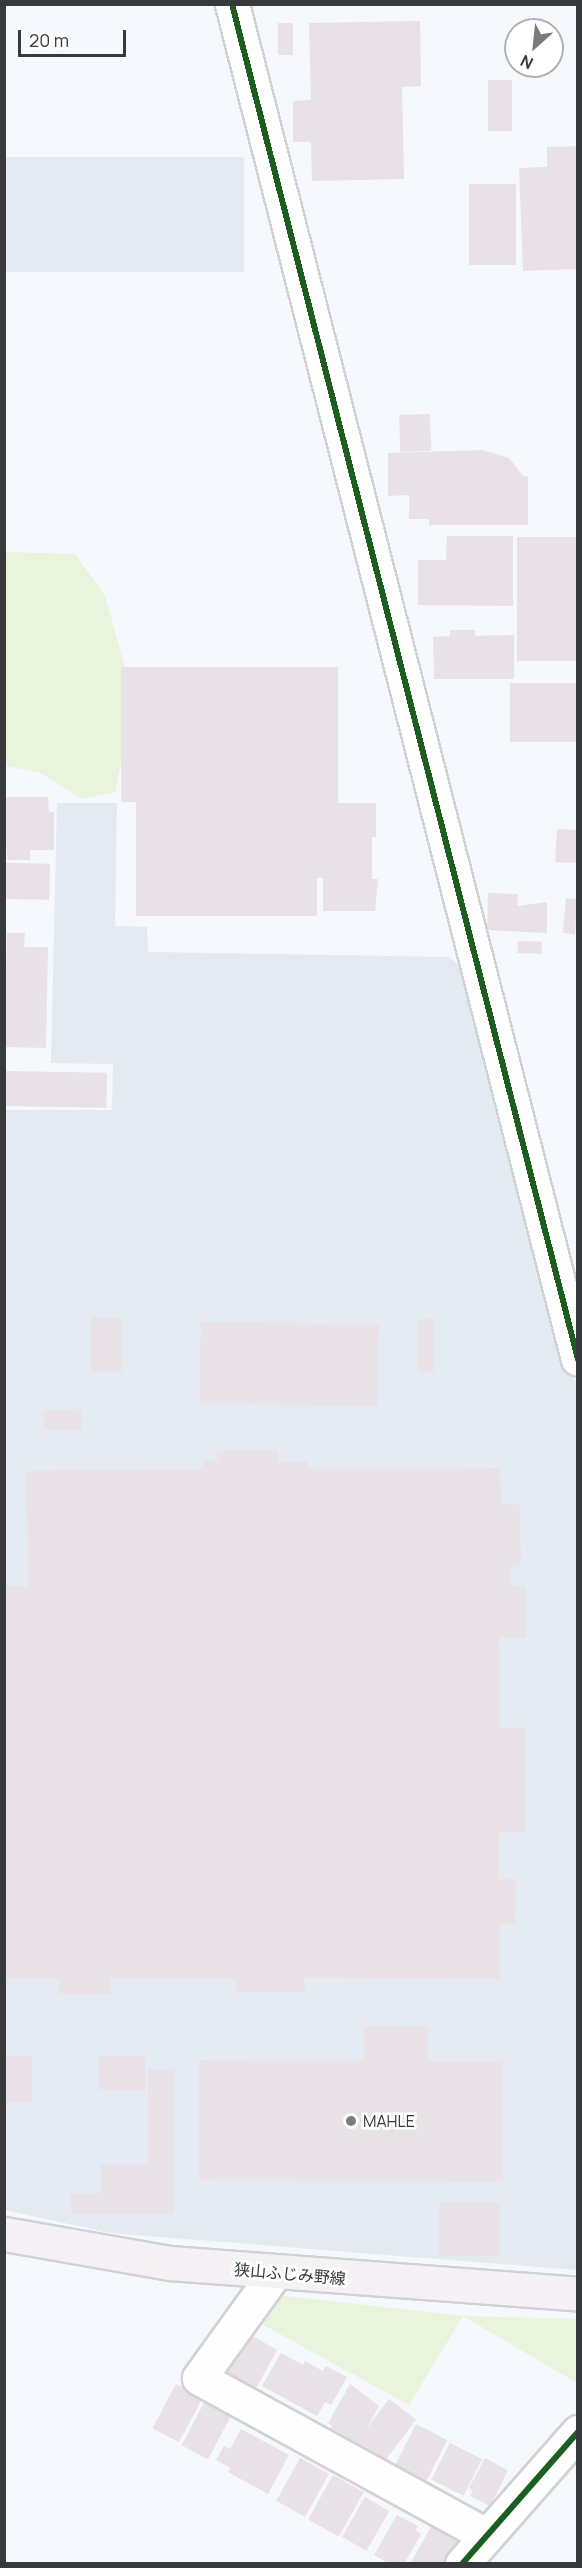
<!DOCTYPE html>
<html>
<head>
<meta charset="utf-8">
<style>
  body { margin:0 }
  #map { position:relative; width:582px; height:2568px; overflow:hidden; background:#f5f8fc; font-family:Manrope,"Noto Sans JP",sans-serif }
  div>[style] { position:absolute }
  [style*='--x'] { left:calc(var(--x)*1px); top:calc(var(--y)*1px); width:calc(var(--w)*1px); rotate:calc(var(--a)*1deg) }
  .built>* { inset:0; background:#e3eaf2; transform-origin:0 0 }
  .green>* { inset:0; background:#e9f4dd }
  .building>* { inset:0; background:#e8e1e6; transform-origin:0 0 }
  .roads { filter:drop-shadow(2px 0 #d0d3d6) drop-shadow(-2px 0 #d0d3d6) drop-shadow(0 2px #d0d3d6) drop-shadow(0 -2px #d0d3d6) }
  .minor>* { height:33px; margin:-16.5px; padding:0 16.5px; transform-origin:16.5px; border-radius:16.5px; background:#fefeff }
  .major>* { height:33px; margin:-16.5px; padding:0 16.5px; transform-origin:16.5px; border-radius:16.5px; background:#f6f1f4 }
  .cycleway>* { height:6px; margin:-3px; padding:0 3px; transform-origin:3px; border-radius:3px; background:#1b5e20 }
  .dots>* { width:16px; height:16px; translate:-50% -50%; box-sizing:border-box; border:3px solid #fff; border-radius:50% }
  span { translate:-50% -50%; white-space:nowrap; text-align:center; line-height:1.15; -webkit-text-stroke:5px #fff; paint-order:stroke }
  .poi-label { font-size:16px; color:#37393c }
  .left { translate:0 -50%; text-align:left }
  .street-label { font-size:16px; color:#37393c }
  .frame { position:absolute; inset:0; border:6px solid #37393c; pointer-events:none }
  .north { position:absolute; left:504px; top:18px; width:60px; height:60px; box-sizing:border-box; background:#fff; border:2px solid #afb0b1; border-radius:50%; rotate:207deg; font-size:16px; font-weight:700; line-height:24px; text-align:center; color:#37393c }
  .north::after { content:''; display:block; margin:auto; width:21px; height:27px; background:#7a7c7f; clip-path:polygon(50% 0,100% 100%,50% 72%,0 100%) }
  .scale { position:absolute; left:18px; top:30px; width:108px; height:27px; box-sizing:border-box; border:3px solid #37393c; border-top:0; padding-left:8px; font-size:18px; line-height:21px; white-space:nowrap; color:#37393c; -webkit-text-stroke:4px #fff; paint-order:stroke }
</style>
</head>
<body>
<div id="map">
  <div class="built">
    <i style="left:5px;top:157px;width:239px;height:115px"></i>
    <i style="clip-path:polygon(57px 803px,117px 803px,115px 926px,147px 927px,148px 952px,449px 957px,461px 966px,577px 1387px,577px 2270px,110px 2233px,5px 2210px,5px 1110px,112px 1110px,113px 1064px,51px 1063px)"></i>
  </div>
  <div class="green">
    <i style="clip-path:polygon(4px 552px,75px 554px,105px 596px,127px 674px,124px 749px,115px 792px,82px 799px,39px 772px,5px 766px)"></i>
    <i style="clip-path:polygon(276px 2295px,463px 2316px,577px 2319px,577px 2383px,463px 2316px,409px 2405px,260px 2323px)"></i>
  </div>
  <div class="building">
    <i style="clip-path:polygon(420px 21px,421px 86px,402px 87px,404px 179px,312px 181px,311px 142px,293px 142px,293px 101px,311px 100px,309px 23px)"></i>
    <i style="left:278px;top:23px;width:15px;height:32px"></i>
    <i style="left:488px;top:80px;width:24px;height:51px"></i>
    <i style="clip-path:polygon(578px 146px,578px 269px,523px 271px,519px 168px,547px 167px,547px 147px)"></i>
    <i style="left:469px;top:184px;width:47px;height:81px"></i>
    <i style="left:430px;top:414px;width:37px;height:31px;rotate:88deg"></i>
    <i style="clip-path:polygon(483px 450px,509px 458px,523px 476px,528px 477px,528px 525px,429px 525px,429px 519px,409px 519px,409px 495px,388px 496px,388px 453px)"></i>
    <i style="clip-path:polygon(447px 536px,513px 536px,513px 606px,418px 605px,418px 560px,446px 560px)"></i>
    <i style="left:517px;top:537px;width:61px;height:124px"></i>
    <i style="clip-path:polygon(450px 630px,475px 630px,475px 636px,514px 635px,514px 679px,434px 679px,433px 637px,450px 636px)"></i>
    <i style="clip-path:polygon(121px 667px,338px 667px,338px 803px,376px 803px,376px 837px,372px 837px,372px 879px,378px 879px,375px 911px,323px 911px,323px 878px,317px 878px,317px 916px,136px 916px,136px 802px,121px 802px)"></i>
    <i style="left:510px;top:683px;width:68px;height:59px"></i>
    <i style="clip-path:polygon(4px 797px,48px 797px,49px 812px,54px 812px,54px 850px,30px 850px,30px 860px,7px 860px)"></i>
    <i style="left:557px;top:829px;width:21px;height:33px;rotate:3deg"></i>
    <i style="left:6px;top:863px;width:44px;height:36px;rotate:1deg"></i>
    <i style="clip-path:polygon(488px 893px,518px 894px,517px 906px,547px 902px,547px 933px,487px 930px)"></i>
    <i style="left:566px;top:898px;width:12px;height:35px;rotate:5deg"></i>
    <i style="clip-path:polygon(7px 933px,25px 933px,24px 947px,48px 947px,46px 1048px,4px 1047px)"></i>
    <i style="left:518px;top:941px;width:24px;height:12px;rotate:2deg"></i>
    <i style="left:4px;top:1071px;width:103px;height:35px;rotate:1deg"></i>
    <i style="left:91px;top:1317px;width:31px;height:55px"></i>
    <i style="left:418px;top:1319px;width:16px;height:53px"></i>
    <i style="left:201px;top:1322px;width:178px;height:81px;rotate:1deg"></i>
    <i style="left:44px;top:1410px;width:38px;height:19px;rotate:2deg"></i>
    <i style="clip-path:polygon(217px 1451px,278px 1451px,278px 1461px,307px 1461px,308px 1469px,500px 1468px,501px 1504px,520px 1505px,521px 1564px,510px 1566px,511px 1587px,526px 1587px,526px 1638px,499px 1637px,500px 1728px,525px 1727px,525px 1832px,499px 1832px,499px 1879px,516px 1879px,515px 1924px,500px 1924px,500px 1979px,304px 1977px,305px 1992px,237px 1992px,236px 1979px,110px 1979px,110px 1994px,59px 1994px,59px 1979px,4px 1979px,4px 1587px,29px 1587px,26px 1471px,203px 1469px,202px 1460px,218px 1460px)"></i>
    <i style="clip-path:polygon(428px 2026px,428px 2061px,503px 2061px,503px 2181px,199px 2180px,199px 2060px,364px 2061px,364px 2027px)"></i>
    <i style="left:4px;top:2056px;width:28px;height:47px"></i>
    <i style="left:99px;top:2056px;width:46px;height:34px"></i>
    <i style="clip-path:polygon(148px 2069px,174px 2069px,173px 2214px,71px 2214px,71px 2193px,101px 2193px,101px 2164px,148px 2164px)"></i>
    <i style="left:439px;top:2203px;width:61px;height:53px"></i>
    <i style="clip-path:polygon(252px 2336px,277px 2350px,254px 2392px,223px 2375px,244px 2337px,250px 2340px)"></i>
    <i style="clip-path:polygon(281px 2353px,303px 2365px,305px 2361px,323px 2371px,326px 2366px,347px 2377px,331px 2405px,325px 2402px,317px 2416px,262px 2386px)"></i>
    <i style="left:176px;top:2384px;width:30px;height:50px;rotate:28deg"></i>
    <i style="clip-path:polygon(350px 2384px,379px 2406px,357px 2446px,329px 2431px,332px 2426px,328px 2423px)"></i>
    <i style="left:389px;top:2399px;width:34px;height:57px;rotate:37deg"></i>
    <i style="left:205px;top:2401px;width:30px;height:50px;rotate:28deg"></i>
    <i style="left:416px;top:2424px;width:35px;height:51px;rotate:27deg"></i>
    <i style="clip-path:polygon(241px 2429px,289px 2455px,268px 2494px,228px 2472px,231px 2468px,216px 2460px,224px 2446px,230px 2449px)"></i>
    <i style="left:450px;top:2443px;width:36px;height:41px;rotate:27deg"></i>
    <i style="left:300px;top:2458px;width:33px;height:49px;rotate:29deg"></i>
    <i style="clip-path:polygon(485px 2458px,508px 2470px,490px 2506px,470px 2496px,473px 2490px,469px 2488px)"></i>
    <i style="left:333px;top:2475px;width:35px;height:51px;rotate:29deg"></i>
    <i style="left:365px;top:2497px;width:28px;height:46px;rotate:30deg"></i>
    <i style="clip-path:polygon(397px 2515px,418px 2526px,415px 2530px,421px 2534px,404px 2564px,390px 2564px,374px 2555px)"></i>
    <i style="clip-path:polygon(434px 2522px,460px 2538px,445px 2564px,410px 2564px)"></i>
  </div>
  <div class="roads">
    <div class="minor">
      <i style="--x:232;--y:4;--w:1398;--a:75.68"></i>
      <i style="--x:274;--y:2274;--w:128;--a:125.8"></i>
      <i style="--x:199;--y:2378;--w:327;--a:28.7"></i>
      <i style="--x:462;--y:2564;--w:176;--a:-48.7"></i>
    </div>
    <div class="major">
      <i style="--x:4;--y:2234;--w:169;--a:9.9"></i>
      <i style="--x:170;--y:2263;--w:409;--a:4.3"></i>
    </div>
  </div>
  <div class="cycleway">
    <i style="--x:232;--y:4;--w:1398;--a:75.68"></i>
    <i style="--x:462;--y:2564;--w:176;--a:-48.7"></i>
  </div>
  <div class="dots">
    <i style="left:351px;top:2121px;background:#7a7c7f"></i>
  </div>
  <div class="poi-label">
    <span class="left" style="left:363px;top:2121px">MAHLE</span>
  </div>
  <div class="street-label">
    <span style="left:290px;top:2274px;rotate:5deg">狭山ふじみ野線</span>
  </div>
  <div class="frame"></div>
  <div class="north">N</div>
  <div class="scale">20 m</div>
</div>
</body>
</html>
